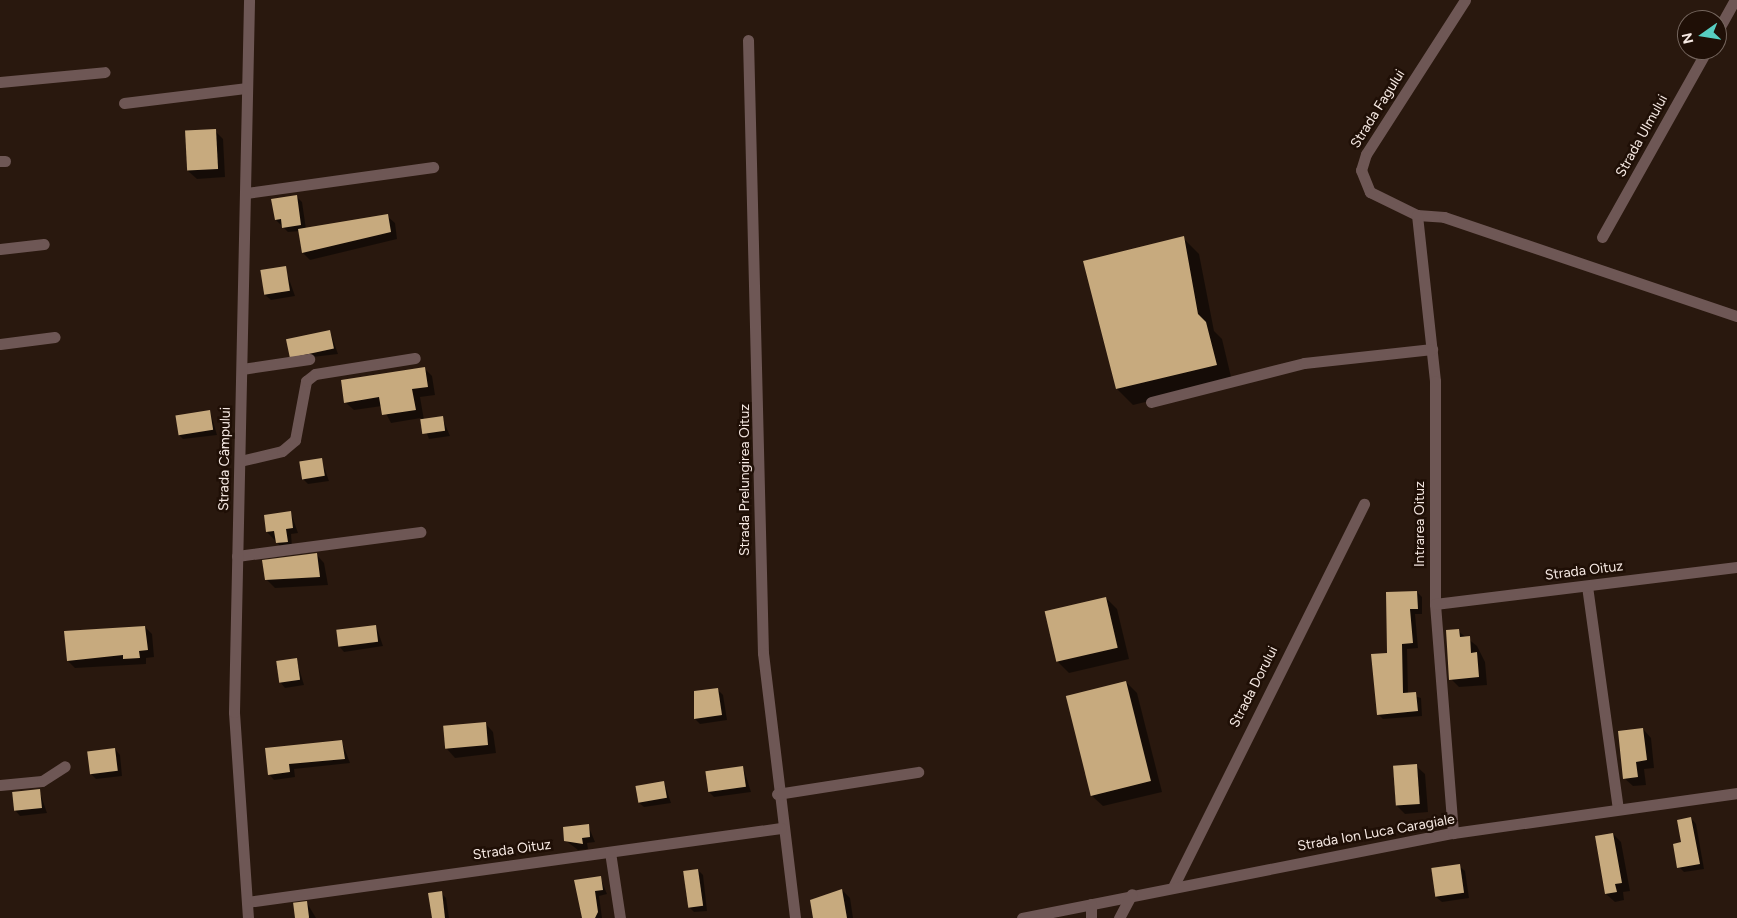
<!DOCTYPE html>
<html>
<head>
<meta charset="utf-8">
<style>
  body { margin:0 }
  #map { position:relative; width:1737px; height:918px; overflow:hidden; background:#29180e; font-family:Figtree,sans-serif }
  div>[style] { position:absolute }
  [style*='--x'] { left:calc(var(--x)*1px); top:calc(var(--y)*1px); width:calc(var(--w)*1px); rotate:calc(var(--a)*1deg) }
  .shadow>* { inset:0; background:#0007 }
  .building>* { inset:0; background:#c7aa7e; transform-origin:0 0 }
  .minor>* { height:11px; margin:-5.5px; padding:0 5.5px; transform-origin:5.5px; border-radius:5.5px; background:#6e5755 }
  span { translate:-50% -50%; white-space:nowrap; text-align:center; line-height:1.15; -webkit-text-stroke:5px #1f0f06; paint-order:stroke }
  .street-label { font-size:14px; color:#f6e9e3 }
  .north { position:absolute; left:1677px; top:10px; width:50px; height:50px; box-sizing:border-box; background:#1f0f06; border:1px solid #75665e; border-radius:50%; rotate:257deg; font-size:14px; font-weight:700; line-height:20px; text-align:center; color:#f6e9e3 }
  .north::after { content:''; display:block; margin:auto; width:18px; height:22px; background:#57cec1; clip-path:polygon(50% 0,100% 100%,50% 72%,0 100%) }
</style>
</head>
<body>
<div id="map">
  <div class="shadow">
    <i style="clip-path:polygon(215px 131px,223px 139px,225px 177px,197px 179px,188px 171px)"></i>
    <i style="clip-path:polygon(296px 196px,302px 202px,306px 229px,387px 216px,395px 223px,397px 239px,310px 260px,303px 253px,300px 231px,288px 232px,276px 220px)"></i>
    <i style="clip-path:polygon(1183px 238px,1199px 254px,1214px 331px,1222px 339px,1232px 381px,1133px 405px,1117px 389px,1085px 262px)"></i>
    <i style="clip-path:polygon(285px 268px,295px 296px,271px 300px,265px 295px)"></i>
    <i style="clip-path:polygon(330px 331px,338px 354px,295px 359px,290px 354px)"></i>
    <i style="clip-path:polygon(424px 368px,432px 376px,435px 395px,420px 397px,424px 420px,442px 417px,450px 436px,429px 439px,421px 418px,391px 423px,382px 406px,354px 410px,345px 402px)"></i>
    <i style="clip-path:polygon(210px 411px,217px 435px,183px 439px,178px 434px)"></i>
    <i style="clip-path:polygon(321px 459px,329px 481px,308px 484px,303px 479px)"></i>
    <i style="clip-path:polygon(291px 513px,298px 533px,291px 534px,292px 547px,282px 548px,267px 532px)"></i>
    <i style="clip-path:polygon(316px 554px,324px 563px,328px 585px,275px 588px,266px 579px)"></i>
    <i style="clip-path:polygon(1417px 592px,1422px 597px,1422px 614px,1415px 614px,1418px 648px,1407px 649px,1408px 694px,1421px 698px,1422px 716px,1383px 719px,1378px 714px,1389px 655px)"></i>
    <i style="clip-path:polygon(1106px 598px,1117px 609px,1129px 659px,1069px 673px,1058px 662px)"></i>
    <i style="clip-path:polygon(376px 626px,383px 646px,344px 652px,339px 646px)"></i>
    <i style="clip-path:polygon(145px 627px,152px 634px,154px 657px,146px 658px,146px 664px,75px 668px,68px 661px)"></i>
    <i style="clip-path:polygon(1458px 631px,1477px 646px,1485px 662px,1487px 685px,1459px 687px,1451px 679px)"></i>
    <i style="clip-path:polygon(296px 659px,304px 685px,285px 688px,280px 682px)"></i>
    <i style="clip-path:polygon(1126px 682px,1137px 693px,1162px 792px,1103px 806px,1092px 796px)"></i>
    <i style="clip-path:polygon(718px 690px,723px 695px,727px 720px,700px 724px,695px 719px)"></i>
    <i style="clip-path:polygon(485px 723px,493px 732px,496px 753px,455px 758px,447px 749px)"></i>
    <i style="clip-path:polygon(1643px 729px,1651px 738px,1654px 768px,1644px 769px,1646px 785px,1633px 786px,1624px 778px)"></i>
    <i style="clip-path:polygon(342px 742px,350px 763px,294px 769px,295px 777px,274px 780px,269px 774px,266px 749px)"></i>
    <i style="clip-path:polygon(115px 749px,120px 755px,122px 776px,96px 779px,91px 774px)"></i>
    <i style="clip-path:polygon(1416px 766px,1425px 774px,1428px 812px,1405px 814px,1397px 806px,1394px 768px)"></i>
    <i style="clip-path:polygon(743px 767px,751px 792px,714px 797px,709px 792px)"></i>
    <i style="clip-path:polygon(664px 782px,671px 803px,644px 807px,638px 802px)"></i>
    <i style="clip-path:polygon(39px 790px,47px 813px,20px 816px,15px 810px)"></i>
    <i style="clip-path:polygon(1691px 818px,1696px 824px,1704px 869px,1684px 872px,1679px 867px)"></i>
    <i style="clip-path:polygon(588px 825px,595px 842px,587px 843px,588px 849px,578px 850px,565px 840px)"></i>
    <i style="clip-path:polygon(1613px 834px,1621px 842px,1630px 891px,1623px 892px,1624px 900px,1615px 902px,1606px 894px)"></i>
    <i style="clip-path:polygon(1459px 866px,1465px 871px,1469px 898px,1442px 902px,1436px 897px)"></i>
    <i style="clip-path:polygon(698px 870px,703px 875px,707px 911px,694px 912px,689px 907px)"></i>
    <i style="clip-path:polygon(600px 877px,607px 894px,599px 896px,602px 918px,582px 918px,576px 881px)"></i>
    <i style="clip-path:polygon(842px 890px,850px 898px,853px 918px,814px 918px)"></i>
    <i style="clip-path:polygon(441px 893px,446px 898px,449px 918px,433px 918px)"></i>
    <i style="clip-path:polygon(307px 903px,316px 918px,296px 918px)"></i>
  </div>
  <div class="building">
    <i style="left:216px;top:129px;width:40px;height:31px;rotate:87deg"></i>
    <i style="clip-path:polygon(297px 195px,301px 225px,282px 228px,281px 219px,275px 220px,271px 199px)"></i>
    <i style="clip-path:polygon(388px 214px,391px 232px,302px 253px,298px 229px)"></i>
    <i style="clip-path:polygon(1184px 236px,1198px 314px,1206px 322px,1217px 365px,1116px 389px,1083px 261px)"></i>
    <i style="left:286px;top:266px;width:25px;height:26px;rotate:81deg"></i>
    <i style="left:330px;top:330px;width:19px;height:45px;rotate:78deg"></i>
    <i style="clip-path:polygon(425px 367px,428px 387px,412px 389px,416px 410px,382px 415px,379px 397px,344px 403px,341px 380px)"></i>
    <i style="left:210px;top:410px;width:20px;height:35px;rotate:81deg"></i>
    <i style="left:443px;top:416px;width:15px;height:23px;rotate:82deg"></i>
    <i style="left:322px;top:458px;width:18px;height:23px;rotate:81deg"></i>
    <i style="clip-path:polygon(291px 511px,293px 528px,286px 529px,288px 542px,276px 543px,274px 531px,266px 532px,264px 515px)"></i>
    <i style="clip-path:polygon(317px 553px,320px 577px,265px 580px,262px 560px)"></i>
    <i style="clip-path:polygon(1417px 591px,1418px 609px,1410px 609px,1413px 643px,1402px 644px,1403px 693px,1416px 692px,1418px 711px,1377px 715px,1371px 654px,1387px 653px,1386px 592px)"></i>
    <i style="left:1106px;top:597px;width:52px;height:63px;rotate:77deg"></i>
    <i style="left:376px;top:625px;width:17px;height:40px;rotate:83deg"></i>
    <i style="clip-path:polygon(145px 626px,148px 650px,139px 651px,140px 658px,123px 659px,123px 655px,67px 661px,64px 631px)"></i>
    <i style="clip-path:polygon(1459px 629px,1460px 637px,1470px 636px,1471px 653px,1477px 652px,1479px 677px,1449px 680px,1446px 630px)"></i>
    <i style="left:297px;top:658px;width:22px;height:21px;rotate:82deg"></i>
    <i style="left:1126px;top:681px;width:103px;height:62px;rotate:76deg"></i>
    <i style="clip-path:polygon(718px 688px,722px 715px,694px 719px,694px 691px)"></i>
    <i style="left:486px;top:722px;width:23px;height:43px;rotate:85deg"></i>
    <i style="clip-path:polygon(1643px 728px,1647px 760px,1636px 762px,1638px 777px,1623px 779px,1618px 731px)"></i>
    <i style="clip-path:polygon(342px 740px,345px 759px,289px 764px,290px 772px,268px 775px,265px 748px)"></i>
    <i style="left:115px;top:748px;width:23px;height:28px;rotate:83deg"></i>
    <i style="left:1417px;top:764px;width:40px;height:24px;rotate:86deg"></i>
    <i style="left:743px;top:766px;width:21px;height:38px;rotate:82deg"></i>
    <i style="left:664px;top:781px;width:17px;height:29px;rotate:80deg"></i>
    <i style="left:40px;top:789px;width:19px;height:28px;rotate:84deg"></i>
    <i style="clip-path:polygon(1691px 817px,1700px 864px,1677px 868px,1673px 844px,1681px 842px,1677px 820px)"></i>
    <i style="clip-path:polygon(589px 824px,590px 837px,582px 838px,583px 844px,564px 841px,563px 827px)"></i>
    <i style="clip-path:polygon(1613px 833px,1622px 883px,1615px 884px,1617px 892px,1605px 894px,1595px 836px)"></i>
    <i style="left:1460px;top:864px;width:29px;height:29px;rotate:82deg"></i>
    <i style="left:698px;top:869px;width:37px;height:15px;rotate:82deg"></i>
    <i style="clip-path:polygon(601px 876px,603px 890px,595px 891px,598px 912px,595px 918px,582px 918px,574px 880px)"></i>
    <i style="clip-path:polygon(842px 889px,847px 918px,813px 918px,810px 900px)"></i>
    <i style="clip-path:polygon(442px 891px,445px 918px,432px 918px,428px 893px)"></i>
    <i style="left:307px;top:901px;width:17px;height:14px;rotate:83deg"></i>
  </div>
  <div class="minor">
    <i style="--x:1465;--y:0;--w:183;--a:122.7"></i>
    <i style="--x:1366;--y:154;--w:17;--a:107"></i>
    <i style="--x:1361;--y:170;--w:24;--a:68"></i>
    <i style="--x:1370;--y:192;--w:52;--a:26.1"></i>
    <i style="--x:1417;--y:215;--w:27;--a:4"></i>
    <i style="--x:1444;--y:217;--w:309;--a:18.7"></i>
    <i style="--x:1717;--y:32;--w:37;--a:-61"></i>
    <i style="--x:748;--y:40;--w:613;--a:88.6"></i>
    <i style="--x:763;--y:653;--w:267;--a:83.1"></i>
    <i style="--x:0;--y:82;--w:105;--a:-5.4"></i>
    <i style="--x:124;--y:103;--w:124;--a:-7"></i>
    <i style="--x:0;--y:161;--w:5;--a:0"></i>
    <i style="--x:246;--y:193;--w:189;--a:-7.9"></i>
    <i style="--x:1417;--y:215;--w:167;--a:83.8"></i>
    <i style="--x:1435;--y:381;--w:223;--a:90"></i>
    <i style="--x:1435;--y:604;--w:230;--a:85.5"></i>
    <i style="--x:1602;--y:237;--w:214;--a:-60.7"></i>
    <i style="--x:0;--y:249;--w:44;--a:-6.5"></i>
    <i style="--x:0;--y:344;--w:55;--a:-7.3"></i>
    <i style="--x:242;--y:369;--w:68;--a:-8.5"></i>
    <i style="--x:1151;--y:402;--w:158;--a:-14.3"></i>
    <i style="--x:1304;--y:363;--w:129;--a:-6.2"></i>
    <i style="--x:240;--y:461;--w:43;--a:-13.4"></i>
    <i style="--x:282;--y:451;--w:17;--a:-40"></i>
    <i style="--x:295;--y:440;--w:60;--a:-79.4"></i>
    <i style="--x:306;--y:381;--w:11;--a:-38"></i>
    <i style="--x:315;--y:374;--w:101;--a:-9.1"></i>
    <i style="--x:237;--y:556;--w:185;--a:-7.5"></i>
    <i style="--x:1587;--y:586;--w:225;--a:82.1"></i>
    <i style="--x:1435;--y:604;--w:304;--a:-7"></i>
    <i style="--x:0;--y:785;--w:42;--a:-5.4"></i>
    <i style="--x:42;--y:781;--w:27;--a:-33"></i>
    <i style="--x:777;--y:794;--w:143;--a:-8.9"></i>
    <i style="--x:610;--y:852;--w:67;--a:81.4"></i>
    <i style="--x:1174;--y:885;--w:426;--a:-63.5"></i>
    <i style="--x:247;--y:902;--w:539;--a:-7.89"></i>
    <i style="--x:248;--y:918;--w:206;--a:-93.9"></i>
    <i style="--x:234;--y:712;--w:712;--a:-88.79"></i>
    <i style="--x:1022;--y:918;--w:439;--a:-11.2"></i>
    <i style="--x:1453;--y:833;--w:287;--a:-8"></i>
    <i style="--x:1091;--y:918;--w:14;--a:-90"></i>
    <i style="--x:1119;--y:918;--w:27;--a:-62"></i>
  </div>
  <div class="street-label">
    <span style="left:1378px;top:109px;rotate:-58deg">Strada Fagului</span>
    <span style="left:1642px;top:136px;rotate:-61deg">Strada Ulmului</span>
    <span style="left:225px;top:459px;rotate:-89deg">Strada Câmpului</span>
    <span style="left:745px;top:480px;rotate:-90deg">Strada Prelungirea Oituz</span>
    <span style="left:1420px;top:524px;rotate:-90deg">Intrarea Oituz</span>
    <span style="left:1584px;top:571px;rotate:-7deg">Strada Oituz</span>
    <span style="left:1254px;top:687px;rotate:-63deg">Strada Dorului</span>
    <span style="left:1376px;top:833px;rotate:-10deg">Strada Ion Luca Caragiale</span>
    <span style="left:512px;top:850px;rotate:-8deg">Strada Oituz</span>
  </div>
  <div class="north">N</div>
</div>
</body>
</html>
